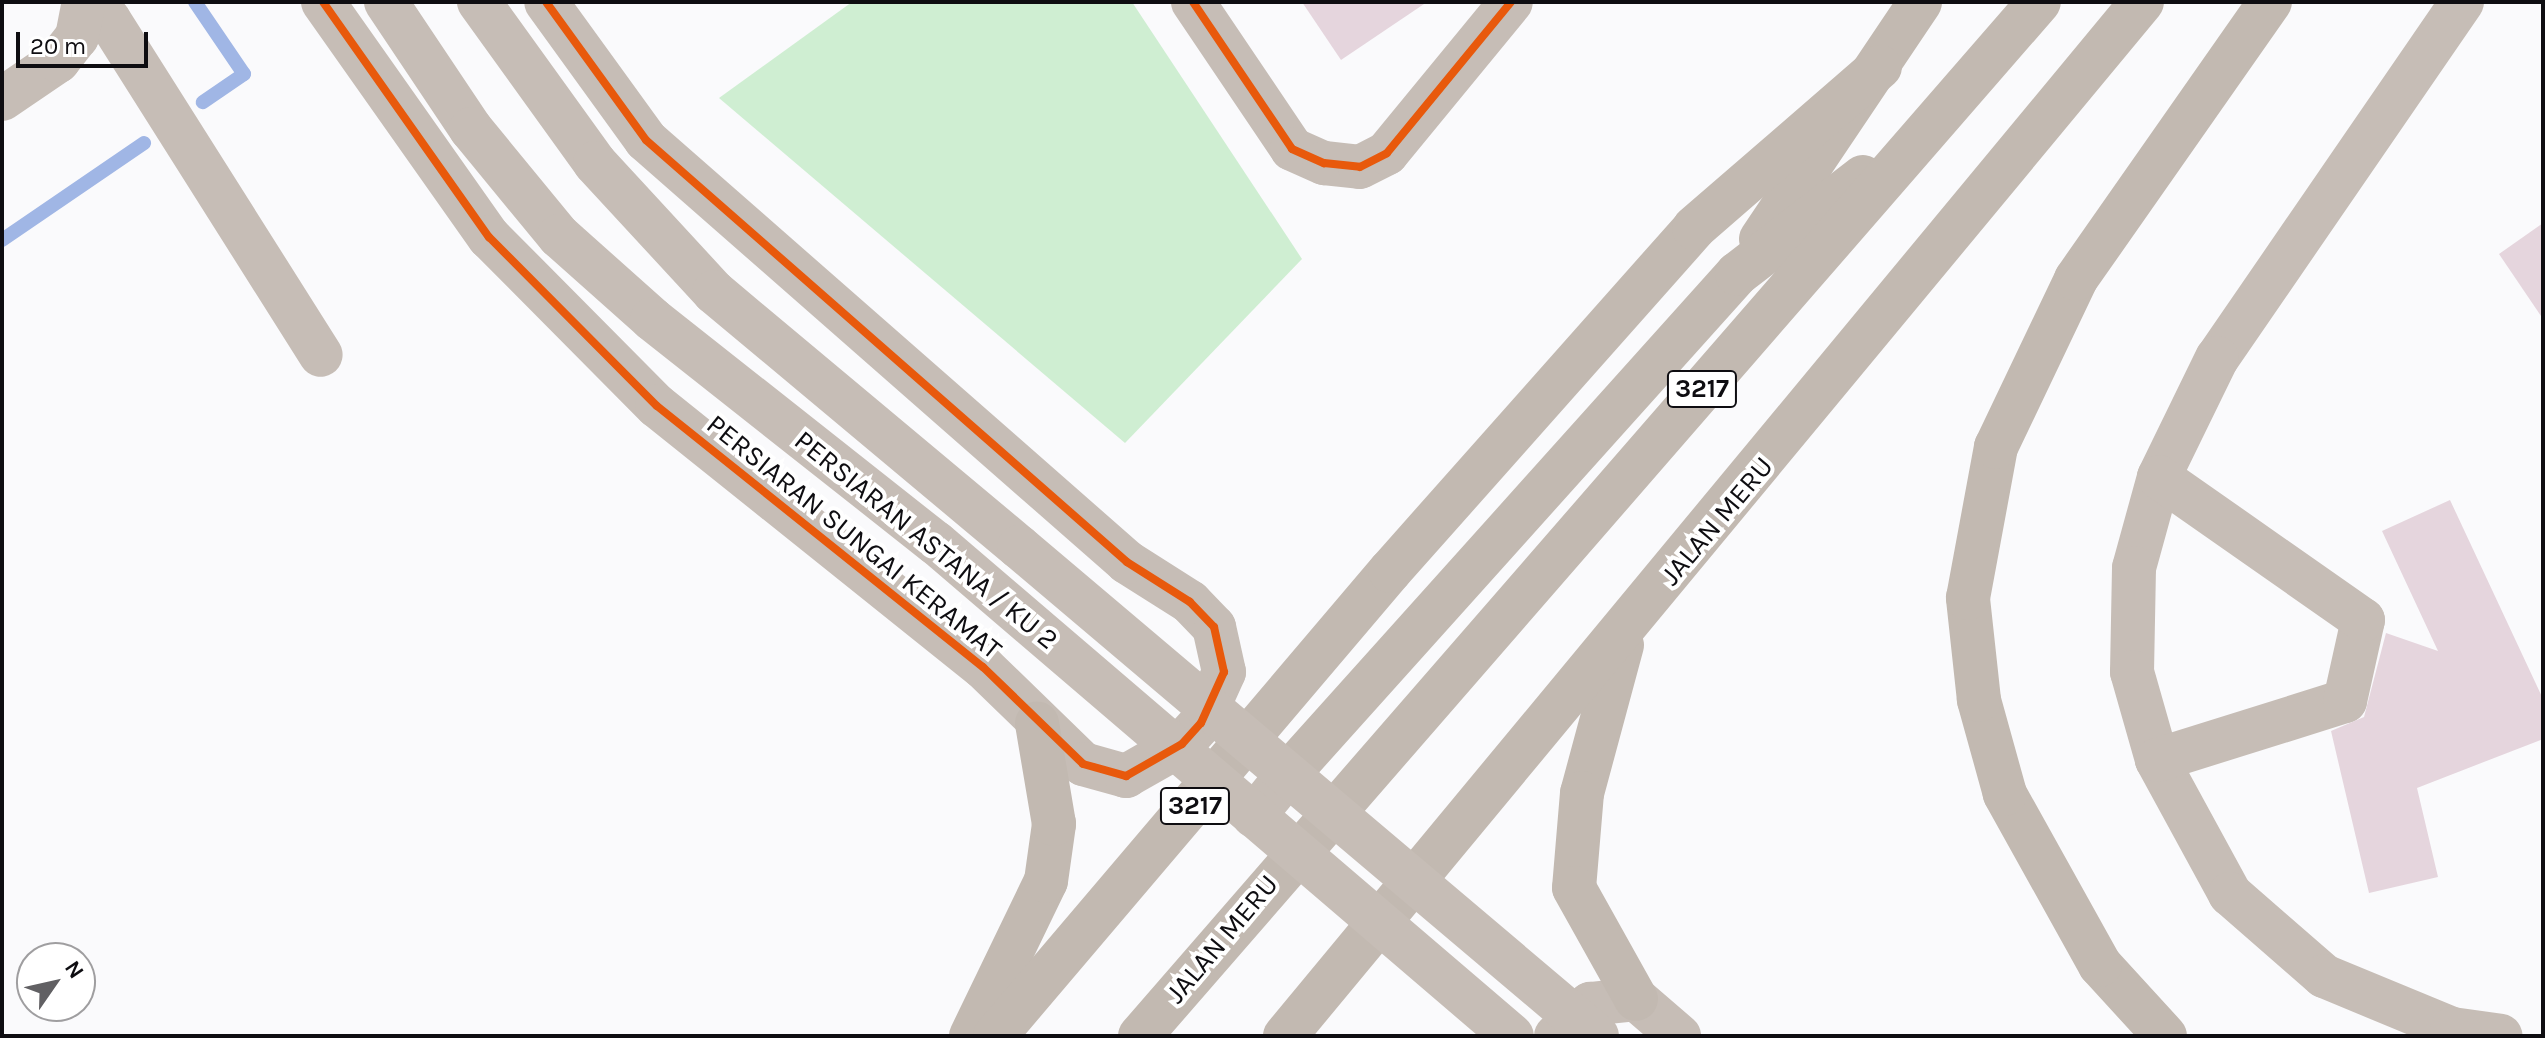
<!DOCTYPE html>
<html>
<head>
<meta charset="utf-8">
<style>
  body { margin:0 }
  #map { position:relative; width:2545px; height:1038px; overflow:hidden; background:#fafafc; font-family:Karla,sans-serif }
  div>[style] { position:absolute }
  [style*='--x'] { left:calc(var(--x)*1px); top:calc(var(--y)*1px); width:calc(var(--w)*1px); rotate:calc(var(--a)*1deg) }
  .green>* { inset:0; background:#cfeed2 }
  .stream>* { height:14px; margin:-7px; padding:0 7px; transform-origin:7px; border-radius:7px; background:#a0b6e5 }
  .building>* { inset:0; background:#e5d5dd }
  .minor>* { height:44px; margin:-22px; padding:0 22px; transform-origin:22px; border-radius:22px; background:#c6bdb6 }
  .highway>* { height:44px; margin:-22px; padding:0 22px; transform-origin:22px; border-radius:22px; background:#c2b9b1 }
  .minor-bridge>* { height:44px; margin:-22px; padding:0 22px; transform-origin:22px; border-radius:22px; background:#c6bdb6 }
  .cycleway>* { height:8px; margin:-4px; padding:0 4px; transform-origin:4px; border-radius:4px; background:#e8590c }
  span { translate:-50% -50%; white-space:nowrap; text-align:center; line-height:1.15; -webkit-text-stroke:8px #fff; paint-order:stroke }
  .shield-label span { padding:2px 6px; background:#fff; border:2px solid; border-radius:6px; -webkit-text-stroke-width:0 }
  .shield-label { font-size:26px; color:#0e0d11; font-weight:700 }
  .street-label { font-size:28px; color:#0e0d11 }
  .frame { position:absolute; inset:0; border:4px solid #0e0d11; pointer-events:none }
  .north { position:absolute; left:16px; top:942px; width:80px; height:80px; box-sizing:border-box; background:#fff; border:2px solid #9f9ea0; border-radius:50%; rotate:56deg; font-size:22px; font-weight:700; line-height:32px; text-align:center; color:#0e0d11 }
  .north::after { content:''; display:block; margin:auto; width:28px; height:36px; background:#616063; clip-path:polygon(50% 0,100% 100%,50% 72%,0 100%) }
  .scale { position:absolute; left:16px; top:32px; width:132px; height:36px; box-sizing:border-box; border:4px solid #0e0d11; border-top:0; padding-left:10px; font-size:24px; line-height:28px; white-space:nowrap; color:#0e0d11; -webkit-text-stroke:6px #fff; paint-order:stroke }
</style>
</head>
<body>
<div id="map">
  <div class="green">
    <i style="clip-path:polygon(852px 2px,1132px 2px,1302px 259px,1125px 443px,719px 98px)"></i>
  </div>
  <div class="stream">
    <i style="--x:195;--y:2;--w:87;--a:55.8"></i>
    <i style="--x:244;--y:74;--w:50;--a:145.7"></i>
    <i style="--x:2;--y:240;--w:172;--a:-34.3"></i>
  </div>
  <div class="building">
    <i style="clip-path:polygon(1302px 2px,1427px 2px,1341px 60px)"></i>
    <i style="clip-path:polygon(2543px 223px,2543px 319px,2499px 254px)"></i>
    <i style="clip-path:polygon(2450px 500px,2543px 699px,2543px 739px,2417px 788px,2438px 877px,2369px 893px,2331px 731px,2364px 717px,2386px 633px,2438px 651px,2382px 531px)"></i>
  </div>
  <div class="minor">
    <i style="--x:323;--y:2;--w:288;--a:54.8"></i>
    <i style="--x:489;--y:237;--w:238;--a:45.2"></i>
    <i style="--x:657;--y:406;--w:418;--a:38.7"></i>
    <i style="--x:983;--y:667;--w:139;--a:44.1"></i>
    <i style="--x:1083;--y:764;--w:45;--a:15.6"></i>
    <i style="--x:1126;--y:776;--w:64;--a:-29.7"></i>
    <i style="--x:1182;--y:744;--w:28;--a:-48"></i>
    <i style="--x:1201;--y:723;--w:56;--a:-65.7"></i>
    <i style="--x:1224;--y:672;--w:46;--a:-102.5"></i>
    <i style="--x:1214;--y:627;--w:35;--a:-134"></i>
    <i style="--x:1190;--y:602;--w:75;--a:-147.6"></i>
    <i style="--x:1127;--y:562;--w:640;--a:-138.74"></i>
    <i style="--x:646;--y:140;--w:170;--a:-125.9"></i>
    <i style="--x:479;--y:2;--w:198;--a:54.2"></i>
    <i style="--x:595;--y:163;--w:176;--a:47.3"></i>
    <i style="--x:714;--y:292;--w:398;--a:39.9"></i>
    <i style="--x:1193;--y:2;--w:177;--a:56"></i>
    <i style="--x:1292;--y:149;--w:35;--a:24"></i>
    <i style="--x:1324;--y:163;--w:36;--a:6"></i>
    <i style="--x:1360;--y:167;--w:30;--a:-27"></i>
    <i style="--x:1387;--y:153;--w:195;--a:-50.6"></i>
    <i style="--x:2462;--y:2;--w:432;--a:124.5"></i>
    <i style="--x:2217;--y:358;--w:132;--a:116"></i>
    <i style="--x:2159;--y:477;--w:94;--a:105.4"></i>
    <i style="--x:2134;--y:568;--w:104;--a:91.1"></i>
    <i style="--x:2132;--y:672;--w:91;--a:74.1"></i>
    <i style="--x:2157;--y:760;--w:153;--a:61.4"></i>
    <i style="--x:2230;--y:894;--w:125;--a:41.1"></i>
    <i style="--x:2324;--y:976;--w:139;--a:22.5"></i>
    <i style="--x:2452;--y:1029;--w:49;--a:8.1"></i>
    <i style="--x:85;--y:3;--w:29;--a:35"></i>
    <i style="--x:109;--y:20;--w:396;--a:57.7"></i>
    <i style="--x:2;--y:99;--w:68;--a:-34.2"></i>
    <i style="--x:58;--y:61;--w:31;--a:-52"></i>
    <i style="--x:77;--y:37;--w:36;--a:-79"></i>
    <i style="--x:2157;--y:760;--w:197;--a:-17.4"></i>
    <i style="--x:2345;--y:701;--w:83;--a:-77.5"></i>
    <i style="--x:2363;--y:620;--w:249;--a:-145"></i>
    <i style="--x:1254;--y:816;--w:55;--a:-50.9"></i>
    <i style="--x:1556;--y:1036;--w:47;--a:-43.3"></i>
    <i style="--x:1590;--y:1004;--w:46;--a:-6.2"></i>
    <i style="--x:1636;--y:999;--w:57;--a:40.7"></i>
  </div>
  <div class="highway">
    <i style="--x:1761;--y:239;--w:285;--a:-56.1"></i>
    <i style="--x:1622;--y:645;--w:153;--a:105.1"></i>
    <i style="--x:1582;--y:793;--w:95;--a:94.8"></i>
    <i style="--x:1574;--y:888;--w:127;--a:60.8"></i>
    <i style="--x:1289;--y:773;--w:671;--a:-48.08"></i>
    <i style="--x:1737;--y:274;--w:159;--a:-37.6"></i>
    <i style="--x:971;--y:1036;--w:172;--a:-64.2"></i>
    <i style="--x:1046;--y:881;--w:58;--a:-82"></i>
    <i style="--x:1054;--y:824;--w:102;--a:-99.6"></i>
    <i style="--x:995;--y:1036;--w:610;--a:-49.65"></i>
    <i style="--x:1390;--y:571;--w:458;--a:-48.4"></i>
    <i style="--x:1694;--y:228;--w:246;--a:-40.9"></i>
    <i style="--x:1140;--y:1036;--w:1370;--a:-49"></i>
    <i style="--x:1285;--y:1036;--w:1343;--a:-50.35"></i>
    <i style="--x:2165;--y:1036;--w:96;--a:-132.5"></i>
    <i style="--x:2100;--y:965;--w:196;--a:-119.1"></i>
    <i style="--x:2005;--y:794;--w:98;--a:-105.5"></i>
    <i style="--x:1979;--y:700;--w:103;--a:-96.2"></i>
    <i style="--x:1968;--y:598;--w:154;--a:-79.5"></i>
    <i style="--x:1996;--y:447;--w:186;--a:-64.5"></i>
    <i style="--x:2076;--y:279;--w:338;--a:-55"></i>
  </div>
  <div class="minor-bridge">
    <i style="--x:386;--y:2;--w:153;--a:56.2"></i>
    <i style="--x:471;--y:129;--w:139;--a:50.6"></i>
    <i style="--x:559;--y:236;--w:125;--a:41.7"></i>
    <i style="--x:652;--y:319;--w:362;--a:38.3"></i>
    <i style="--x:936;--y:543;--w:758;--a:40.56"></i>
    <i style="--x:1019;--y:547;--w:757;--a:40.23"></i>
  </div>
  <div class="cycleway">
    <i style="--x:323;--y:2;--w:288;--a:54.8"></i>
    <i style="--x:489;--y:237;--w:238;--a:45.2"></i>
    <i style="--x:657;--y:406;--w:418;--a:38.7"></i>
    <i style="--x:983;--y:667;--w:139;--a:44.1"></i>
    <i style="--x:1083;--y:764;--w:45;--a:15.6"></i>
    <i style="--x:1126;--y:776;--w:64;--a:-29.7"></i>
    <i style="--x:1182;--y:744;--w:28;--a:-48"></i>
    <i style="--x:1201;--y:723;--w:56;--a:-65.7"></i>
    <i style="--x:1224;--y:672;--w:46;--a:-102.5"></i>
    <i style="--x:1214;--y:627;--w:35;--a:-134"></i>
    <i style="--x:1190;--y:602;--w:75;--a:-147.6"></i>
    <i style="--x:1127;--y:562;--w:640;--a:-138.74"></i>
    <i style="--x:646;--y:140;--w:170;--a:-125.9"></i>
    <i style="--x:1193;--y:2;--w:177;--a:56"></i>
    <i style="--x:1292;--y:149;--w:35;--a:24"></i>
    <i style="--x:1324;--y:163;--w:36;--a:6"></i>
    <i style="--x:1360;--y:167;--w:30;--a:-27"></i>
    <i style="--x:1387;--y:153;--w:195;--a:-50.6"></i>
  </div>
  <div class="shield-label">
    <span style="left:1702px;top:389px">3217</span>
    <span style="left:1195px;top:806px">3217</span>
  </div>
  <div class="street-label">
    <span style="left:1717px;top:521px;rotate:-50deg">JALAN MERU</span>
    <span style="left:854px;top:537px;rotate:39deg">PERSIARAN SUNGAI KERAMAT</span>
    <span style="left:926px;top:540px;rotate:39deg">PERSIARAN ASTANA / KU 2</span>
    <span style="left:1222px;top:939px;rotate:-50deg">JALAN MERU</span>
  </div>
  <div class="frame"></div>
  <div class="north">N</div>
  <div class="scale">20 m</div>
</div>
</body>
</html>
